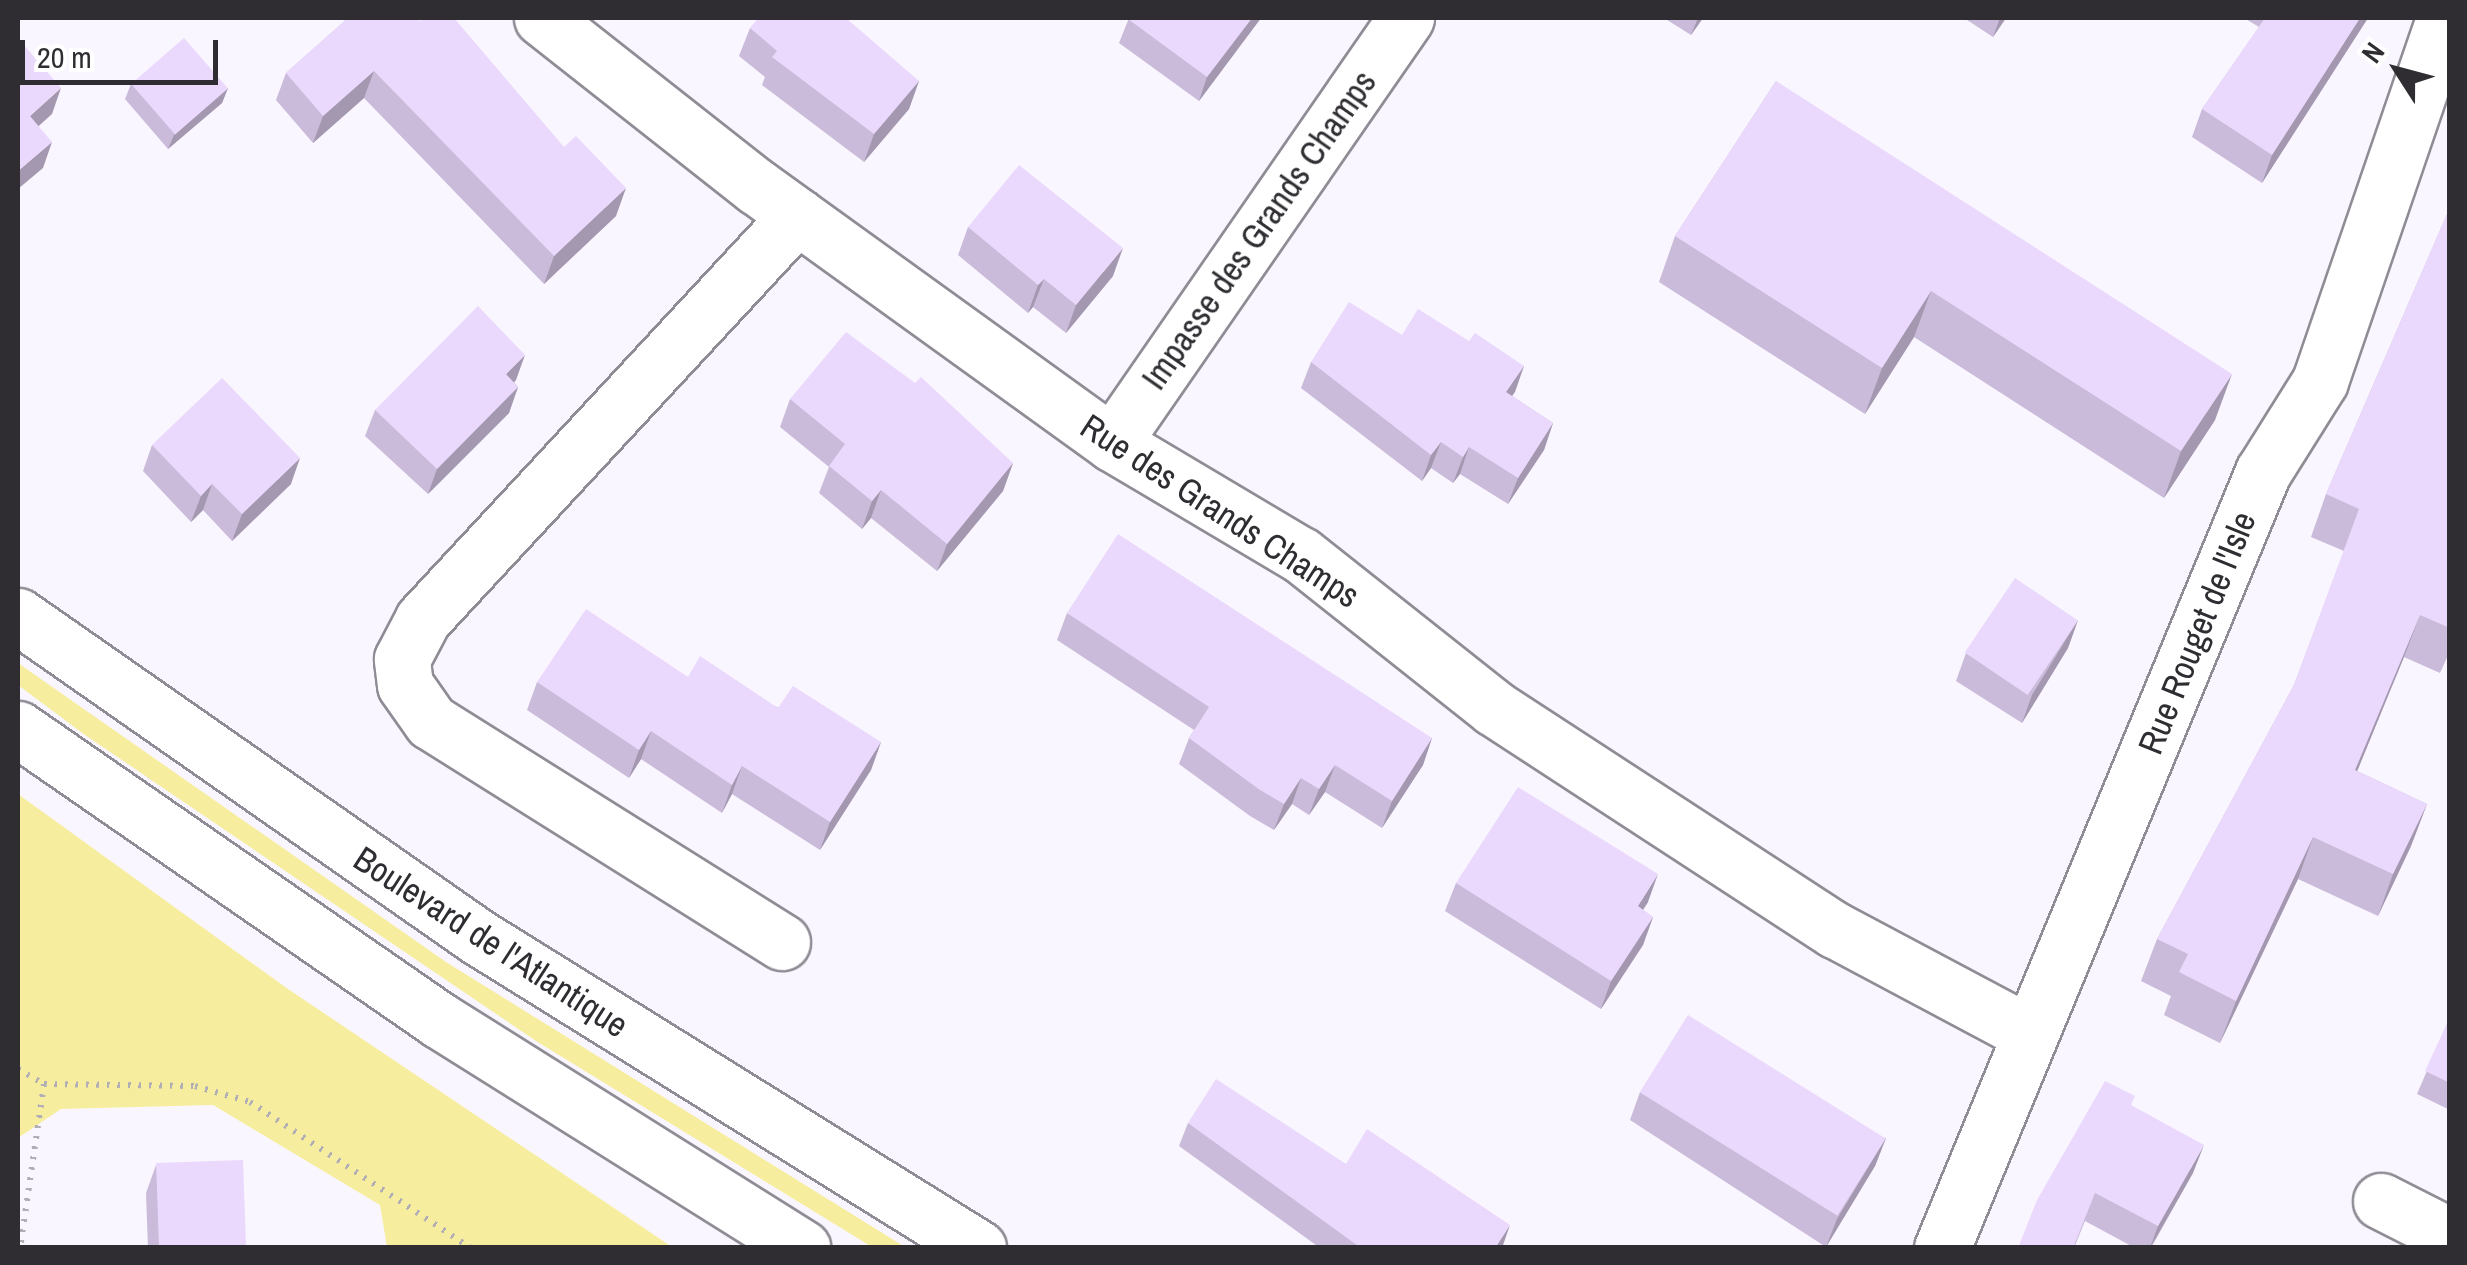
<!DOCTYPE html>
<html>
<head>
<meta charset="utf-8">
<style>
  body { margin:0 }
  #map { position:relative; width:2467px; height:1265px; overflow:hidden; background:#faf6ff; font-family:"Archivo Narrow",sans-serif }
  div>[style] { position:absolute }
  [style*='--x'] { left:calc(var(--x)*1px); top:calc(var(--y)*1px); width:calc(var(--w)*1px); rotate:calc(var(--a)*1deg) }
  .green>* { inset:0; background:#f6ee9e }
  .path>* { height:6px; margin-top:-3px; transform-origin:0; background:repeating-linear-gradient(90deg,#b2aeb6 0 2.5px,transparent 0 10.5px) }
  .roads { filter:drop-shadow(2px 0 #908c95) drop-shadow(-2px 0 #908c95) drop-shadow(0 2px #908c95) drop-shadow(0 -2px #908c95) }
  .minor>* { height:55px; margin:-27.5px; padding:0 27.5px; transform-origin:27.5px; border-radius:27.5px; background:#fff }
  .major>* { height:55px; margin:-27.5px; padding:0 27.5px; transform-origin:27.5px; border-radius:27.5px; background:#fff }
  .wall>* { inset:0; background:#c9bbd9 }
  .shaded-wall>* { inset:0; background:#a498b0 }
  .building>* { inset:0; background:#ead9fc; transform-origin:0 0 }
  span { translate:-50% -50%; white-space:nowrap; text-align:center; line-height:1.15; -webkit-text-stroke:8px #fff; paint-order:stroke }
  .street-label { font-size:35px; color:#2f2d31 }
  .frame { position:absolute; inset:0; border:20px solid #2f2d31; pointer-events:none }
  .north { position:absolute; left:2347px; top:20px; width:100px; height:100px; -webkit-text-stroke:8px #fff; paint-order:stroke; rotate:306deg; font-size:28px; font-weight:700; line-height:40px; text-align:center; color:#2f2d31 }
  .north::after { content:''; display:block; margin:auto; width:35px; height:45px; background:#2f2d31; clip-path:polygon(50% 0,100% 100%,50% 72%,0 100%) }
  .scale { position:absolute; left:20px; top:40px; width:198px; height:45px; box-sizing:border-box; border:5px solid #2f2d31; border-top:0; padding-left:12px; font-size:30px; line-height:35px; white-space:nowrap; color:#2f2d31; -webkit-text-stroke:8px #fff; paint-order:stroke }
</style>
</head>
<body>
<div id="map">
  <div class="green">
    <i style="clip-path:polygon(18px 663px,446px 962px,905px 1247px,872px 1247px,536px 1041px,85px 735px,18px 685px)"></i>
    <i style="clip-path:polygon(18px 794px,288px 989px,672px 1247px,387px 1247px,380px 1205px,213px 1105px,61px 1109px,18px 1138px)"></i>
  </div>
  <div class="path">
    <i style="--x:18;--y:1069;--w:30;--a:30"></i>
    <i style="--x:44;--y:1084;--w:166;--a:98.3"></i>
    <i style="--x:44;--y:1084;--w:151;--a:0.8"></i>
    <i style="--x:195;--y:1086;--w:57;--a:16.2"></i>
    <i style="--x:250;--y:1102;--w:265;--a:33.5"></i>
  </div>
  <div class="roads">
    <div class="minor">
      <i style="--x:542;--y:18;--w:273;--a:38.2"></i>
      <i style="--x:757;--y:187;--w:438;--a:35.8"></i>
      <i style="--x:1112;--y:443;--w:220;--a:30.7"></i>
      <i style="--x:1301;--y:555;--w:246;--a:38.4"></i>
      <i style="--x:1494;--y:708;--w:407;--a:33.1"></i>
      <i style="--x:1835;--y:930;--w:215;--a:28"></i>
      <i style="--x:1112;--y:443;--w:517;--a:-55.33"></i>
      <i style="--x:782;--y:942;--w:414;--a:-147.9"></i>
      <i style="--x:431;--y:722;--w:45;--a:-125.1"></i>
      <i style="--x:405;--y:685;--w:26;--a:-97"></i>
      <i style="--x:402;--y:659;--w:45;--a:-62.3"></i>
      <i style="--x:423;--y:619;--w:550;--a:-47.14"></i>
      <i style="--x:2381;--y:1201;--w:77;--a:26.9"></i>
      <i style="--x:1942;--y:1248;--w:840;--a:-67.53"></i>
      <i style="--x:2263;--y:472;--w:107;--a:-57.9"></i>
      <i style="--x:2320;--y:381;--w:384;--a:-71.1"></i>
    </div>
    <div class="major">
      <i style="--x:18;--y:616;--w:561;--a:34.91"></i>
      <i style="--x:478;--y:937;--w:589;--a:31.88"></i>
      <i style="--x:18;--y:729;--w:512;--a:34.65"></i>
      <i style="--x:439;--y:1020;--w:429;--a:32.1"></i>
    </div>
  </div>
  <div class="wall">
    <i style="clip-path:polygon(348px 18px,616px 216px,544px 284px,364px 98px,313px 143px,276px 100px,286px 73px)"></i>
    <i style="clip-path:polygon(1129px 18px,1261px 18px,1199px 101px,1119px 43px)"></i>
    <i style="clip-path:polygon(1664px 18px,1703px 18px,1691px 35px)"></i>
    <i style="clip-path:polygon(1964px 18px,2006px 18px,1993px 37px)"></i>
    <i style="clip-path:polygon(2244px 18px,2368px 18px,2262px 183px,2192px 137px,2202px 109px,2259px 27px)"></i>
    <i style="clip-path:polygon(750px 28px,919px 81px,909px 109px,864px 162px,762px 85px,765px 77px,739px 56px)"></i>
    <i style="clip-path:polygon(1776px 81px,2215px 420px,2164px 498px,1914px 337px,1865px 414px,1659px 282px,1675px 236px)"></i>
    <i style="clip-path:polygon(131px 84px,228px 88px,222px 103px,168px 149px,125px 99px)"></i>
    <i style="clip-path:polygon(2450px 207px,2450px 651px,2440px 673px,2404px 657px,2357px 771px,2427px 804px,2411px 846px,2378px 916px,2298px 879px,2220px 1043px,2164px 1015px,2171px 996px,2141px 981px,2157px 939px,2294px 685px,2344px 551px,2311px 537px,2326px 494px)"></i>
    <i style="clip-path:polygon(968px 227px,1113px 276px,1066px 333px,1033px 307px,1028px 313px,958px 255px)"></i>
    <i style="clip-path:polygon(1402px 335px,1524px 366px,1512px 396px,1553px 423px,1544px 450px,1508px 504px,1460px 474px,1453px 483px,1431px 468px,1422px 481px,1301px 388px,1311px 362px)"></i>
    <i style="clip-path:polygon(516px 380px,514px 382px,518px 387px,509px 413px,428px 494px,365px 436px,375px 410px)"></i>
    <i style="clip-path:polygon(790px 399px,1013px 463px,1003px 491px,937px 571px,871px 518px,862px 529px,819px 493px,829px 467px,780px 427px)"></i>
    <i style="clip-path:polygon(152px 445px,291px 484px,232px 541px,203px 510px,191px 522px,143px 471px)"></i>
    <i style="clip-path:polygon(1067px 613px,1432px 738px,1423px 765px,1382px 828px,1325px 792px,1309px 815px,1292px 804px,1274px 830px,1250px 816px,1179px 764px,1189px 738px,1194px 730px,1057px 640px)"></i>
    <i style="clip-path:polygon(2078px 620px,2068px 648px,2022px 723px,1956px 681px,1966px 653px)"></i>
    <i style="clip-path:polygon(688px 677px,881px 742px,871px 770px,820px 850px,732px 794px,722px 813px,641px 759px,629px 778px,527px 710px,537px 682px)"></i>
    <i style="clip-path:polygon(1456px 883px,1648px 902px,1643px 910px,1653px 917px,1643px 945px,1601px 1009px,1445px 911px)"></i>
    <i style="clip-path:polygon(2450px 1017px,2450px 1110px,2417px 1094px)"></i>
    <i style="clip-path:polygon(1640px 1092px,1886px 1138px,1875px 1166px,1826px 1247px,1630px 1120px)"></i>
    <i style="clip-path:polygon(2131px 1105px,2193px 1173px,2151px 1248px,2135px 1248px,2085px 1221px,2074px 1248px,2018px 1248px)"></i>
    <i style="clip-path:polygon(1188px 1123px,1346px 1164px,1502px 1248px,1320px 1248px,1179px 1146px)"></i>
    <i style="clip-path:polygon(156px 1165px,246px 1248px,148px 1248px,146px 1193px)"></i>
  </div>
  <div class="shaded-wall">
    <i style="clip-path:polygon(1252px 18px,1261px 18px,1199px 101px,1207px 77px)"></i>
    <i style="clip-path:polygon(1698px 18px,1703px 18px,1691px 35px)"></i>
    <i style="clip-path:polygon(2000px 18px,2006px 18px,1993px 37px)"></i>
    <i style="clip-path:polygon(2360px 18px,2368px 18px,2262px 183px,2272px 155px)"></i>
    <i style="clip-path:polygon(374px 71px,364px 98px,313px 143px,323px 116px)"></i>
    <i style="clip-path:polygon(919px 81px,909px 109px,864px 162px,874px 134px)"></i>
    <i style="clip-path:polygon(61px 88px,52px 114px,21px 142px,30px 116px)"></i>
    <i style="clip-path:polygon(228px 88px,222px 103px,168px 149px,174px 135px)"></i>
    <i style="clip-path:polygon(52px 142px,43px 168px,18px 189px,18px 171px)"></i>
    <i style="clip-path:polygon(626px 188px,616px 216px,544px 284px,554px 256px)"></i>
    <i style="clip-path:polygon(1123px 248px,1113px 276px,1066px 333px,1076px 305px)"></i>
    <i style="clip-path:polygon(1044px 279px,1033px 307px,1028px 313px,1038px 285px)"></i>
    <i style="clip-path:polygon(1931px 291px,1914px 337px,1865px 414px,1882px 368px)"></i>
    <i style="clip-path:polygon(525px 355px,516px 380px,497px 399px,506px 374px)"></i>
    <i style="clip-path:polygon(1524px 366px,1515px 392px,1496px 418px,1506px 392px)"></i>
    <i style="clip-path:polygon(2232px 374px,2215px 420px,2164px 498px,2181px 451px)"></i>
    <i style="clip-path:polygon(518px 387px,509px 413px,428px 494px,437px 469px)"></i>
    <i style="clip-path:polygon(1553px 423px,1544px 450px,1508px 504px,1518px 478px)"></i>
    <i style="clip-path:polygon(1441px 442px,1431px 468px,1422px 481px,1431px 455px)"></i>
    <i style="clip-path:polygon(1469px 447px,1460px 474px,1453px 483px,1463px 457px)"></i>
    <i style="clip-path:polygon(300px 458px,291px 484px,232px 541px,242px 514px)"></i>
    <i style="clip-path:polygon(1013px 463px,1003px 491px,937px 571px,947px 544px)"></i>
    <i style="clip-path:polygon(212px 484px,203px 510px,191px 522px,201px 496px)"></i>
    <i style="clip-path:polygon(881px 490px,871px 518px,862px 529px,872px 501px)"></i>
    <i style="clip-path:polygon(2420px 615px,2404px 657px,2340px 813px,2355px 770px)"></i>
    <i style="clip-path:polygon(2078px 620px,2068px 648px,2022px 723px,2032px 695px)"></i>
    <i style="clip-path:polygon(651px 731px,641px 759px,629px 778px,639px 750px)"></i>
    <i style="clip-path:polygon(1432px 738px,1423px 765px,1382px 828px,1392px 801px)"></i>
    <i style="clip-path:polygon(881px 742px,871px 770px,820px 850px,830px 822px)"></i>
    <i style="clip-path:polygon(1335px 765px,1325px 792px,1309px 815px,1319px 789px)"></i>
    <i style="clip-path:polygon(742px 766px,732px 794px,722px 813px,732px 785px)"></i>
    <i style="clip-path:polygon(1301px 778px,1292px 804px,1274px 830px,1284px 804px)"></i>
    <i style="clip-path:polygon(2427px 804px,2411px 846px,2378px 916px,2393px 874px)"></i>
    <i style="clip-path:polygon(2313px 837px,2298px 879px,2220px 1043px,2236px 1001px)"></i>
    <i style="clip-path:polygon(1658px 874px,1648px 902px,1627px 934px,1638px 906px)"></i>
    <i style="clip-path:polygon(1653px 917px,1643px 945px,1601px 1009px,1611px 981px)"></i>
    <i style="clip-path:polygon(1886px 1138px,1875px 1166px,1826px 1247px,1837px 1219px)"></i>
    <i style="clip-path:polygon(2204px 1145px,2193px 1173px,2150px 1248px,2158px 1226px)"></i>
    <i style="clip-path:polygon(1510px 1225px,1502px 1248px,1495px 1248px)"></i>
  </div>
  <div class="building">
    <i style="clip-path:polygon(348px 18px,417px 18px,420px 21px,425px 18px,454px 18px,564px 147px,576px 136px,626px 188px,554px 256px,374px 71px,323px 116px,286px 73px)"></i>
    <i style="clip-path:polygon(758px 18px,846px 18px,919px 81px,874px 134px,772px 57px,777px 51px,750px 28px)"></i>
    <i style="clip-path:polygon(1129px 18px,1252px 18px,1207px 77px,1128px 19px)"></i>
    <i style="clip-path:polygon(2265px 18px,2360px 18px,2272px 155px,2202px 109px)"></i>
    <i style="left:184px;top:38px;width:67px;height:70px;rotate:49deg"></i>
    <i style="clip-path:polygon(23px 44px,61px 88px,30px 116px,52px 142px,18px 171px,18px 49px)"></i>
    <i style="clip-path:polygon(1776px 81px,2232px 374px,2181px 451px,1931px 291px,1882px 368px,1675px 236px)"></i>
    <i style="clip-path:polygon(1019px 165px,1123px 248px,1076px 305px,1044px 279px,1038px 285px,968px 227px)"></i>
    <i style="clip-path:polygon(2450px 207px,2450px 628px,2420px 615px,2355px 770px,2427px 804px,2393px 874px,2313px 837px,2236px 1001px,2179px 972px,2188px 954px,2157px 939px,2294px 685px,2359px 509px,2326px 494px)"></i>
    <i style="clip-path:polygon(1349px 302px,1402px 335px,1418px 309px,1469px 341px,1475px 333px,1524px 366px,1506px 392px,1553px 423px,1518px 478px,1469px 447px,1463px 457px,1441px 442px,1431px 455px,1311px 362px)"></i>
    <i style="clip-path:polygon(478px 306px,525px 355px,506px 374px,518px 387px,437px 469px,375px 410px)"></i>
    <i style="clip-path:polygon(846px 332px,915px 383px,921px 377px,1013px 463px,947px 544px,881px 490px,872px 501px,829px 466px,845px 444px,790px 399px)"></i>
    <i style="clip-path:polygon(222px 378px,300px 458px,242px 514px,212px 484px,201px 496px,152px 445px)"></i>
    <i style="clip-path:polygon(1118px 534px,1432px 738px,1392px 801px,1335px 765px,1319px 789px,1301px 778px,1284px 804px,1260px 790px,1189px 738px,1209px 707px,1067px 613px)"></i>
    <i style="left:2015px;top:578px;width:76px;height:90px;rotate:34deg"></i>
    <i style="clip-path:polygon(586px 609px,688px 677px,700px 656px,778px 708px,793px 686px,881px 742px,830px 822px,742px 766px,732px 785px,651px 731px,639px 750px,537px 682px)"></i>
    <i style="clip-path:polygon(1518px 787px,1658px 874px,1638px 906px,1653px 917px,1611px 981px,1456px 883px)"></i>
    <i style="left:1688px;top:1015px;width:233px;height:91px;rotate:32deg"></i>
    <i style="clip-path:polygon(2450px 1017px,2450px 1083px,2425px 1071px)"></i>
    <i style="clip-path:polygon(1216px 1079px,1346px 1164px,1367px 1129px,1510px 1225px,1495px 1248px,1361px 1248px,1188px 1123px)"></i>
    <i style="clip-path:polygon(2105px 1081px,2135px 1096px,2131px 1105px,2204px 1145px,2158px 1226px,2095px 1193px,2073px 1248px,2018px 1248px,2037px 1200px)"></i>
    <i style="left:243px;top:1160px;width:88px;height:87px;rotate:88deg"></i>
  </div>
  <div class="street-label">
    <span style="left:1259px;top:230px;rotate:-55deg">Impasse des Grands Champs</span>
    <span style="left:1220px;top:511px;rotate:33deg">Rue des Grands Champs</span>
    <span style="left:2197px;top:633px;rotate:-68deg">Rue Rouget de l'Isle</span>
    <span style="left:491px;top:942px;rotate:33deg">Boulevard de l'Atlantique</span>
  </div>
  <div class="frame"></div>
  <div class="north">N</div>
  <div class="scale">20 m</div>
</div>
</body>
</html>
